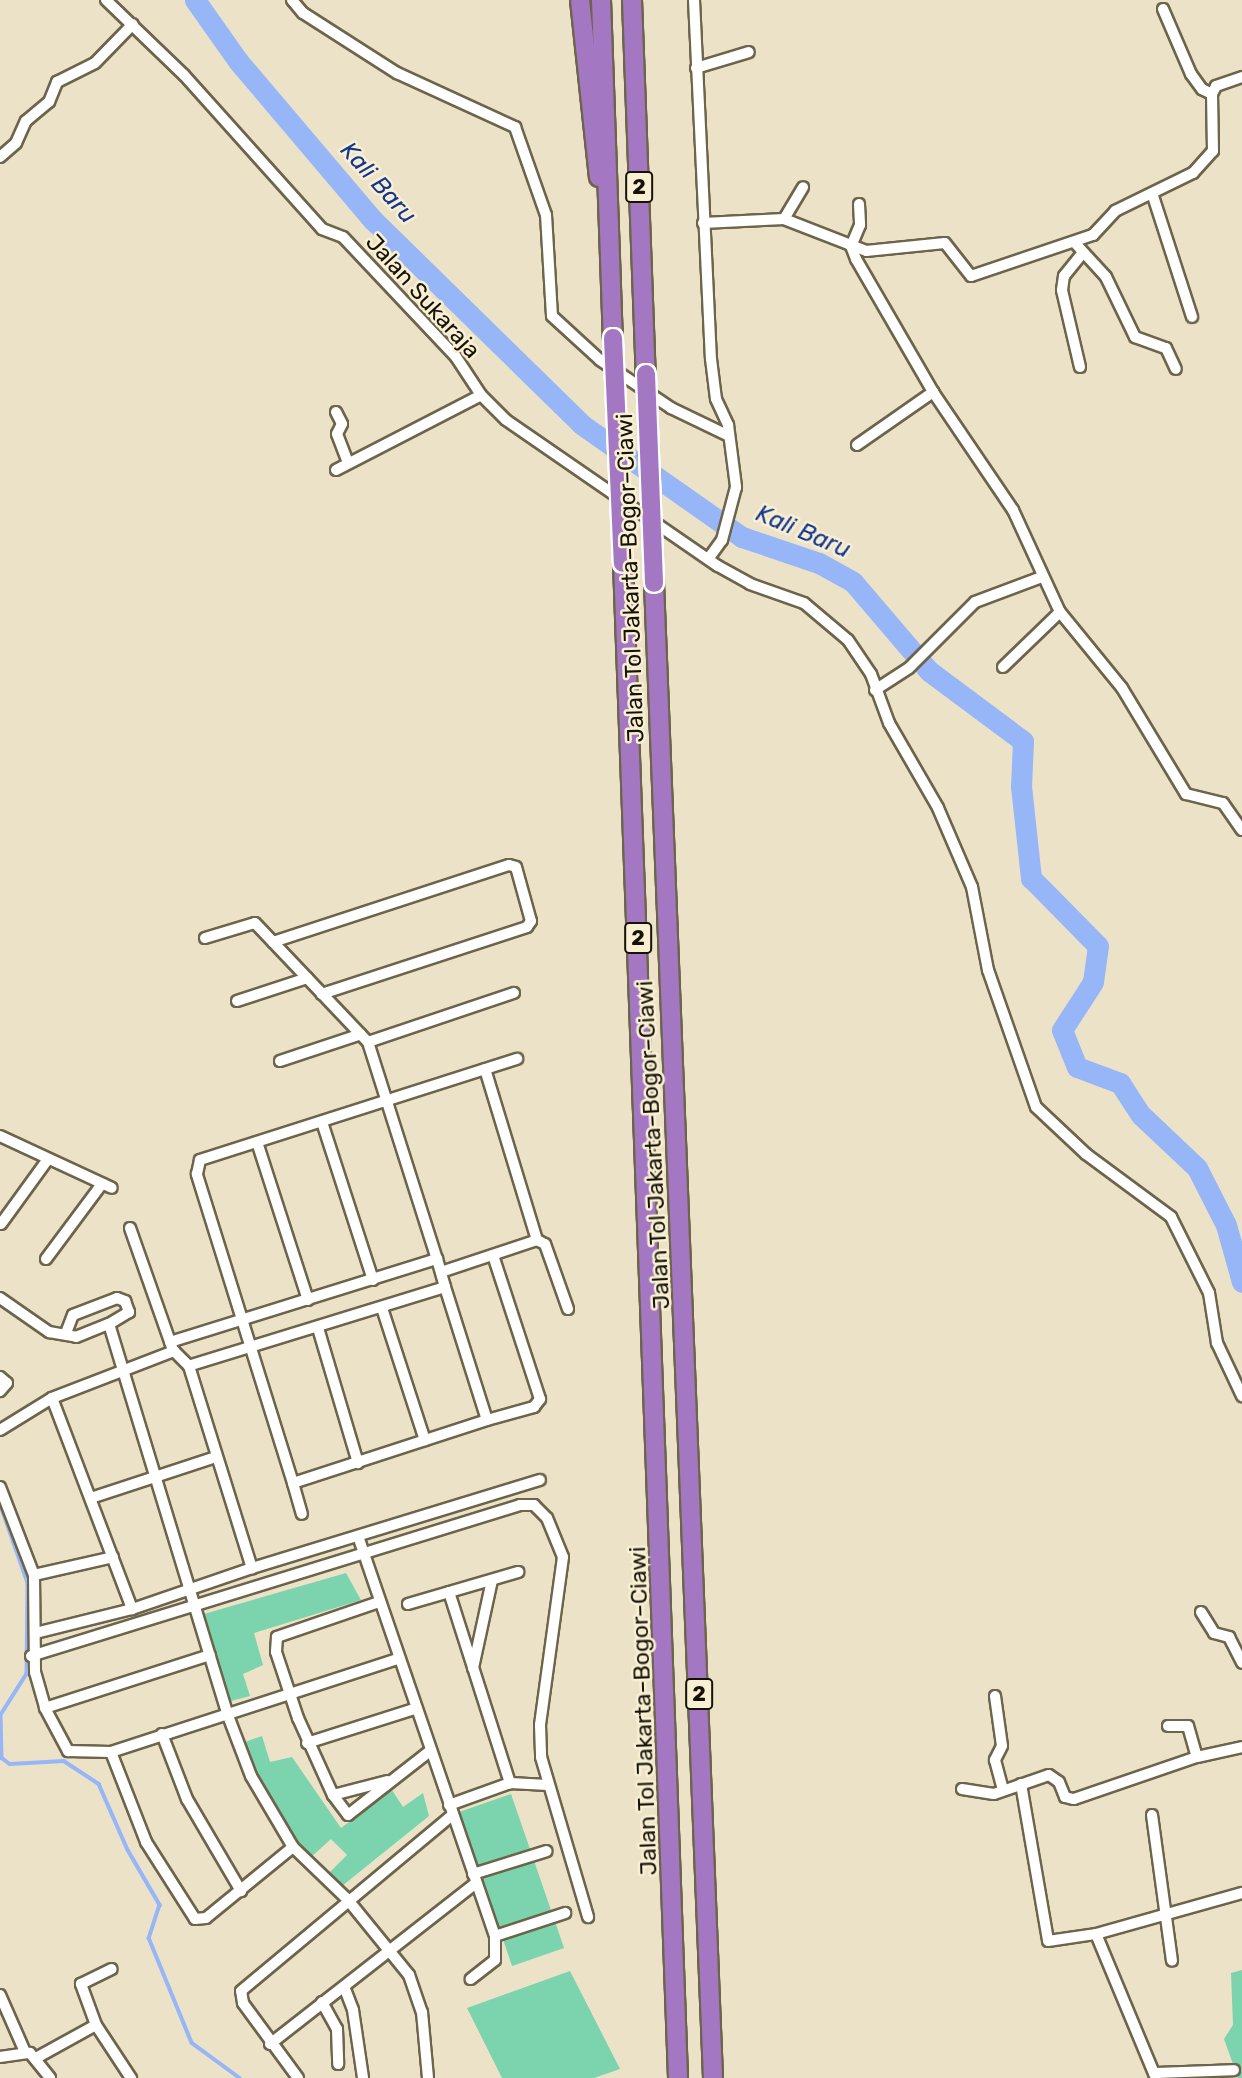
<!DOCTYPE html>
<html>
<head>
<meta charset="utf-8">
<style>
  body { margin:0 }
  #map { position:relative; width:1242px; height:2078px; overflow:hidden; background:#ece2c7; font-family:Rubik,sans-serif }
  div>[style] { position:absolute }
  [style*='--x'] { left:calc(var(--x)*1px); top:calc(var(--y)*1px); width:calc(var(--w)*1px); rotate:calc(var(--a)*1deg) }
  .green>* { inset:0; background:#7bd4ae; transform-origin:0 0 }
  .stream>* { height:3.5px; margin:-1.75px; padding:0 1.75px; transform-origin:1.75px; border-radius:1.75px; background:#96b6f8 }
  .river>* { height:21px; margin:-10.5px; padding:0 10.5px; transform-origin:10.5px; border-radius:10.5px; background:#96b6f8 }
  .roads { filter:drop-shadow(2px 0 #6c644b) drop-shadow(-2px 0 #6c644b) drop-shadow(0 2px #6c644b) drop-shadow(0 -2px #6c644b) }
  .minor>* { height:10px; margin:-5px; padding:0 5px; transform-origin:5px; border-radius:5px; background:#fff }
  .motorway>* { height:18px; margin:-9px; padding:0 9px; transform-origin:9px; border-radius:9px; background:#a477c3 }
  .bridges { filter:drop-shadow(2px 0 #fff) drop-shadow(-2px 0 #fff) drop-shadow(0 2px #fff) drop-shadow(0 -2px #fff) }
  .motorway-bridge>* { height:18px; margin:-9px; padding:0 9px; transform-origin:9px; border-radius:9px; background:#a477c3 }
  span { translate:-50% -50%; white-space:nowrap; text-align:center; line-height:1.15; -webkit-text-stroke:5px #f9f0d4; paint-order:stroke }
  .shield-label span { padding:2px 5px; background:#f9f0d4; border:2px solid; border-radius:5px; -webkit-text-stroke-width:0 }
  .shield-label { font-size:21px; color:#151208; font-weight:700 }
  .street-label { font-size:23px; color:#151208 }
  .water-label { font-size:24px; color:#143691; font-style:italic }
</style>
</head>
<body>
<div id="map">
  <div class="green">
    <i style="clip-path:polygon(346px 1573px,361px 1600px,254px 1633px,263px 1665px,243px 1674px,250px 1696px,231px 1701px,204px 1614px)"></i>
    <i style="clip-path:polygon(262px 1736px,270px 1762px,292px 1757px,341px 1828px,392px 1790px,403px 1807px,423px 1793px,429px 1816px,342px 1886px,329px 1873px,347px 1855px,331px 1839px,310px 1858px,292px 1840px,256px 1777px,242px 1743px)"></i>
    <i style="left:511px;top:1794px;width:163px;height:55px;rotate:71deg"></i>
    <i style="clip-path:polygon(1242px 1970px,1242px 2078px,1238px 2078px,1224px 2039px,1233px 2025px,1231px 1973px)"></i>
    <i style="clip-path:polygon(570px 1971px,620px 2069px,594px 2078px,502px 2078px,467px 2008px)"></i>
  </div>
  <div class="stream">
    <i style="--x:0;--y:1503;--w:85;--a:70.7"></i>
    <i style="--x:28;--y:1583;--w:91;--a:90.6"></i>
    <i style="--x:27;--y:1674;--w:49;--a:122.4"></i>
    <i style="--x:1;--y:1715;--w:43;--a:88.7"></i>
    <i style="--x:2;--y:1758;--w:10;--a:37"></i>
    <i style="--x:10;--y:1764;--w:54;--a:-3.2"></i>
    <i style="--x:64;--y:1761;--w:42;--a:33.3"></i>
    <i style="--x:99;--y:1784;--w:72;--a:66.3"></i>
    <i style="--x:128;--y:1850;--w:64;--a:59.8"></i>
    <i style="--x:160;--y:1905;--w:35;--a:108"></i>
    <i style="--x:149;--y:1938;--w:113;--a:67.7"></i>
    <i style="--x:192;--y:2043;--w:59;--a:36.1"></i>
  </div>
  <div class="river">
    <i style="--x:195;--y:0;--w:75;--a:54.8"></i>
    <i style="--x:238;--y:61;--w:209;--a:49.7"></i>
    <i style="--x:373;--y:220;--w:291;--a:44.4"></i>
    <i style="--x:581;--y:424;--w:197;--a:35.1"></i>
    <i style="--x:742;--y:537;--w:81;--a:18.7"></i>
    <i style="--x:819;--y:563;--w:39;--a:29"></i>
    <i style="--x:853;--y:582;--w:117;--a:49.5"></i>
    <i style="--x:929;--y:671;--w:117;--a:36.7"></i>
    <i style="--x:1023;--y:741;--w:45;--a:92.5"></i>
    <i style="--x:1021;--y:786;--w:93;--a:83.8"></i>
    <i style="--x:1031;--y:878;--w:95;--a:45.4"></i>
    <i style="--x:1098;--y:946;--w:36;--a:98"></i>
    <i style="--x:1093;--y:982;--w:57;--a:122.9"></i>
    <i style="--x:1062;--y:1030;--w:40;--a:68"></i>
    <i style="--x:1077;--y:1067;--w:46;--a:20.4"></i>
    <i style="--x:1120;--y:1083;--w:38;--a:57"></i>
    <i style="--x:1141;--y:1115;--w:77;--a:43.4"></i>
    <i style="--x:1197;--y:1168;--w:64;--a:63"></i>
    <i style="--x:1226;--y:1225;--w:59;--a:74.3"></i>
  </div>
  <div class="roads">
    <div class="minor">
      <i style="--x:106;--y:0;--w:108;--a:43.9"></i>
      <i style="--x:184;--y:75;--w:207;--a:48.1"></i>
      <i style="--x:322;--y:229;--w:22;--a:21"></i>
      <i style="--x:343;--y:237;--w:165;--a:46.7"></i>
      <i style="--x:456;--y:357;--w:45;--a:56.7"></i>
      <i style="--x:481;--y:395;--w:35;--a:45"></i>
      <i style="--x:506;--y:420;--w:257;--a:34.6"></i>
      <i style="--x:718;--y:566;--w:37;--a:29"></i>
      <i style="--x:750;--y:584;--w:57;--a:19.4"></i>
      <i style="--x:804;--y:603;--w:57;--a:40.1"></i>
      <i style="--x:848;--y:640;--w:41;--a:55.9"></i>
      <i style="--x:871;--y:674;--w:52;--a:69.8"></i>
      <i style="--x:889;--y:723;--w:98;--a:60"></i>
      <i style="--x:938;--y:808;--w:86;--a:66.7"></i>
      <i style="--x:972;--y:887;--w:85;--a:79.1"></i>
      <i style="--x:988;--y:970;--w:145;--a:70.7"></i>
      <i style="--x:1036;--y:1107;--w:69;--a:43.2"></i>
      <i style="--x:1086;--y:1154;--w:106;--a:36.5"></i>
      <i style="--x:1171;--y:1217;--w:85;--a:63.4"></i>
      <i style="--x:1209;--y:1293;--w:51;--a:80.9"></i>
      <i style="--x:1217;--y:1343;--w:59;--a:64.7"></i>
      <i style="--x:292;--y:0;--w:17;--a:50"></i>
      <i style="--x:303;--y:13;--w:112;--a:32.6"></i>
      <i style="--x:397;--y:73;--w:130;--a:24.6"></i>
      <i style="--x:515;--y:127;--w:93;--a:70.6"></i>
      <i style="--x:546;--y:215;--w:101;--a:86.6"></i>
      <i style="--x:552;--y:316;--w:65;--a:42.5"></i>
      <i style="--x:600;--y:360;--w:86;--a:34.1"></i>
      <i style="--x:671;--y:408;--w:64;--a:25.8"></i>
      <i style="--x:694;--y:0;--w:359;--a:87.3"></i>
      <i style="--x:711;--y:359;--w:40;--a:82.9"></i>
      <i style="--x:716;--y:399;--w:29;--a:65"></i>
      <i style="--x:728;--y:425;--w:63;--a:82.6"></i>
      <i style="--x:736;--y:487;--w:55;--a:104.8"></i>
      <i style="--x:722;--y:540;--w:22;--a:126"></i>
      <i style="--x:1163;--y:9;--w:71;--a:66.7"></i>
      <i style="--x:1191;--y:74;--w:19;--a:54"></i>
      <i style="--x:1202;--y:89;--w:11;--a:27"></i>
      <i style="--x:696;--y:68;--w:55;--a:-16.8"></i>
      <i style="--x:0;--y:157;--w:21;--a:-41"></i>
      <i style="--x:16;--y:143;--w:24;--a:-66"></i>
      <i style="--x:26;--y:121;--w:30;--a:-40"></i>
      <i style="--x:49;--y:102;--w:22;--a:-68"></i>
      <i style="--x:57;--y:82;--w:42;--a:-26.6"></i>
      <i style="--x:95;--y:63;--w:54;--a:-45.7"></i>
      <i style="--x:1153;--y:196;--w:127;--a:72.1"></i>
      <i style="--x:859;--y:204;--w:21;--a:87"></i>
      <i style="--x:860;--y:225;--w:23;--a:113"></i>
      <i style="--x:851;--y:246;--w:14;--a:69"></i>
      <i style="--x:856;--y:259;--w:154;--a:59.9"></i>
      <i style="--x:933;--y:392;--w:143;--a:55.9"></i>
      <i style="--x:1013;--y:510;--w:112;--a:65.3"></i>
      <i style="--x:1060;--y:612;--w:98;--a:50.8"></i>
      <i style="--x:1122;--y:688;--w:124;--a:58.9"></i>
      <i style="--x:1186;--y:794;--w:38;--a:14"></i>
      <i style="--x:1223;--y:803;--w:33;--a:55"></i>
      <i style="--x:784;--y:219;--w:37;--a:-59"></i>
      <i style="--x:703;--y:223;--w:81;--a:-2.8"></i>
      <i style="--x:784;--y:219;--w:88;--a:21.3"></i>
      <i style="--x:866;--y:251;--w:79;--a:-5.8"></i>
      <i style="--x:945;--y:243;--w:42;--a:51.8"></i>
      <i style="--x:971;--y:276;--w:129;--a:-18.6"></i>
      <i style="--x:1093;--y:235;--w:33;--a:-47"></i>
      <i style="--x:1115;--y:211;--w:87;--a:-26"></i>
      <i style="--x:1193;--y:173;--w:30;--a:-48"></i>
      <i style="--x:1213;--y:151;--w:57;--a:-91"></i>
      <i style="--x:1212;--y:94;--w:9;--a:-63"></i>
      <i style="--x:1216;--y:86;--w:28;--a:-19"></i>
      <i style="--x:1075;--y:243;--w:46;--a:47.6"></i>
      <i style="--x:1106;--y:277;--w:67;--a:64.2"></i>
      <i style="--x:1135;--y:337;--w:33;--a:20"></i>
      <i style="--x:1166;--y:348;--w:23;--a:65"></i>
      <i style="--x:1080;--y:367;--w:79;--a:-103.2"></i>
      <i style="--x:1062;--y:290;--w:14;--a:-82"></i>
      <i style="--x:1064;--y:276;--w:28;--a:-51"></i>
      <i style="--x:336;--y:412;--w:13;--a:63"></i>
      <i style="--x:342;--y:424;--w:11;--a:117"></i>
      <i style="--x:337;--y:434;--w:28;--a:69"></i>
      <i style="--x:857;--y:445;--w:93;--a:-34.9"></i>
      <i style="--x:336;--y:470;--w:163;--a:-27.3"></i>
      <i style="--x:1003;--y:667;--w:79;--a:-44"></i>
      <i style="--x:875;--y:690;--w:40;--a:-32.9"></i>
      <i style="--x:909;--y:668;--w:93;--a:-45"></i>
      <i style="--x:975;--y:602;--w:72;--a:-20.5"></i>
      <i style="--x:205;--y:938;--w:52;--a:-16.7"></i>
      <i style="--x:255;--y:923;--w:164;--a:46.5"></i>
      <i style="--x:368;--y:1042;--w:228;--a:72.4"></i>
      <i style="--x:273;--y:942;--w:248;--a:-18.1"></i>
      <i style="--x:509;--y:865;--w:7;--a:16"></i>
      <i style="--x:516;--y:867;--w:56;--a:74.5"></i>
      <i style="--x:531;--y:921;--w:7;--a:124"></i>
      <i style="--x:527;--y:927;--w:216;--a:161.9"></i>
      <i style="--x:237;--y:1001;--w:74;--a:-18.2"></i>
      <i style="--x:368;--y:1042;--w:154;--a:-18.6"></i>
      <i style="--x:280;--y:1061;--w:85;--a:-18.4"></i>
      <i style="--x:485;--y:1069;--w:179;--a:73.1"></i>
      <i style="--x:537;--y:1240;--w:9;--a:27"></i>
      <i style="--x:545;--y:1244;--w:69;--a:70.5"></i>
      <i style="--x:322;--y:1122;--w:166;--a:72.1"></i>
      <i style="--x:0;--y:1136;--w:123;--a:24.9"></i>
      <i style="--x:257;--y:1142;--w:166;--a:72.1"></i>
      <i style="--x:1;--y:1224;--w:80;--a:-54.1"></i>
      <i style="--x:130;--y:1228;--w:126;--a:70.6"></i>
      <i style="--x:46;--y:1259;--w:94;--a:-53.3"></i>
      <i style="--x:441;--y:1272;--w:101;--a:-18.4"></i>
      <i style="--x:445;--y:1287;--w:139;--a:72.5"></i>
      <i style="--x:487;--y:1420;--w:204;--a:162"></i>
      <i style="--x:293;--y:1483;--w:324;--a:-107.3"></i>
      <i style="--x:197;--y:1174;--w:14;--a:-78"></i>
      <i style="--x:200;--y:1160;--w:333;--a:-17.7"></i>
      <i style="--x:0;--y:1298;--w:60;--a:34.8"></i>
      <i style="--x:49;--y:1332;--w:27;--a:10"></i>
      <i style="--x:76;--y:1337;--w:35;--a:-22"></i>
      <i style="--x:109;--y:1324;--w:407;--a:73.1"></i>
      <i style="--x:227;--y:1713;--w:67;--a:69.1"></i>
      <i style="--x:251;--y:1776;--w:82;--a:59.4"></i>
      <i style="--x:293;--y:1847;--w:76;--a:43.9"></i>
      <i style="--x:348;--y:1900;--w:97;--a:50.9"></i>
      <i style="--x:409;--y:1975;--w:39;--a:71"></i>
      <i style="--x:422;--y:2012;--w:66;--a:84.8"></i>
      <i style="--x:382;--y:1308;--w:139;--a:72"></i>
      <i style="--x:318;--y:1328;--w:141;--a:73.5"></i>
      <i style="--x:66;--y:1333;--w:19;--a:-69"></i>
      <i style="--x:73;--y:1315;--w:47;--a:-21.1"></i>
      <i style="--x:117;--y:1298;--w:9;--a:21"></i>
      <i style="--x:125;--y:1301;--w:12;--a:70"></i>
      <i style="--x:129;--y:1312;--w:23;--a:149"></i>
      <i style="--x:170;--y:1342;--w:280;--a:-17.3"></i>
      <i style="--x:437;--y:1259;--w:29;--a:74"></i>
      <i style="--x:445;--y:1287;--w:268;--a:162.9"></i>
      <i style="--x:0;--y:1377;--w:9;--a:41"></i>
      <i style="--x:7;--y:1383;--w:11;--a:131"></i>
      <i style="--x:52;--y:1398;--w:226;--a:69.2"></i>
      <i style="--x:487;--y:1420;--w:49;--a:-15.5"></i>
      <i style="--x:534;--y:1407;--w:10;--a:-53"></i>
      <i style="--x:540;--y:1399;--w:151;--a:-108.1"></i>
      <i style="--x:0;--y:1430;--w:61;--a:-31.6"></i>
      <i style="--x:52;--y:1398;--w:131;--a:-21.1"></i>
      <i style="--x:174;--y:1351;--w:21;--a:45"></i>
      <i style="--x:189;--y:1366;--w:212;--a:72.7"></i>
      <i style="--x:252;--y:1568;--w:127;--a:161.1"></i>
      <i style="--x:132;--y:1609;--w:99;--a:166"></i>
      <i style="--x:293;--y:1483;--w:32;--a:74"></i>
      <i style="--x:0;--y:1487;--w:94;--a:68.9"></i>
      <i style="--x:34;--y:1575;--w:97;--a:89.4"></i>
      <i style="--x:35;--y:1672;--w:37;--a:74"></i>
      <i style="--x:45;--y:1708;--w:49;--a:61.9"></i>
      <i style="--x:68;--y:1751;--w:43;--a:1.3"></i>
      <i style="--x:111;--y:1752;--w:302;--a:-18"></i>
      <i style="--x:91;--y:1498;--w:132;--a:-18.2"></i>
      <i style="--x:358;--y:1536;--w:423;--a:71.1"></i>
      <i style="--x:495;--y:1936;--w:24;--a:90"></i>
      <i style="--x:495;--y:1960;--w:31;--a:142"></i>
      <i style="--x:252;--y:1568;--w:301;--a:-17"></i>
      <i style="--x:34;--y:1575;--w:81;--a:-12.8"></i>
      <i style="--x:449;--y:1592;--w:201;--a:72.3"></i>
      <i style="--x:379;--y:1602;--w:108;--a:161.1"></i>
      <i style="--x:277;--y:1637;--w:15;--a:94"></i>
      <i style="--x:276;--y:1652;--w:70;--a:71.6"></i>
      <i style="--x:298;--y:1718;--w:85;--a:65.6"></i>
      <i style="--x:333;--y:1795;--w:25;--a:53"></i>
      <i style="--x:348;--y:1815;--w:104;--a:-38"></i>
      <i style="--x:408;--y:1604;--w:115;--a:-16.2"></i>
      <i style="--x:1201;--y:1612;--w:25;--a:58"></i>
      <i style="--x:1214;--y:1633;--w:16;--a:15"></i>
      <i style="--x:1229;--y:1637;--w:29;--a:63"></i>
      <i style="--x:31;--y:1656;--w:512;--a:-17.16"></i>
      <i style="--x:520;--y:1505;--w:14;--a:0"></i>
      <i style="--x:534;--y:1505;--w:18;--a:45"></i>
      <i style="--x:547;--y:1518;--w:42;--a:67.7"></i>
      <i style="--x:563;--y:1557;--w:170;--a:97.8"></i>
      <i style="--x:540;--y:1725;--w:32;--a:88"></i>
      <i style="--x:541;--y:1757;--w:167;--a:73.6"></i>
      <i style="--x:473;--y:1668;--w:90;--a:-77.8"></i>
      <i style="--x:995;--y:1696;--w:50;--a:82"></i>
      <i style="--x:1002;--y:1746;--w:16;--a:117"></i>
      <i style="--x:995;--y:1760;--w:31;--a:75"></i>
      <i style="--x:45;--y:1708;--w:173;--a:-17.8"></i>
      <i style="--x:1168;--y:1726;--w:20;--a:0"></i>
      <i style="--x:1188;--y:1726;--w:32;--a:74"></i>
      <i style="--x:162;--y:1734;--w:70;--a:69"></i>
      <i style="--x:187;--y:1799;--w:107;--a:59.6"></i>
      <i style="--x:307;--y:1743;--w:112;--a:-17.6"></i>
      <i style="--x:111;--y:1752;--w:97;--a:68.7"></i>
      <i style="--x:146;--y:1842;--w:91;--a:57.5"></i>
      <i style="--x:195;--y:1919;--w:11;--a:-5"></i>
      <i style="--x:206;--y:1918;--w:112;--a:-39.2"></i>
      <i style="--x:1021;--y:1784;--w:159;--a:80.2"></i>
      <i style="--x:1048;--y:1941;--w:49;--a:-8.3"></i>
      <i style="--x:1096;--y:1934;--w:152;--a:-15.7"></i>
      <i style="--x:962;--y:1789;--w:32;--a:9"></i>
      <i style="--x:994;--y:1794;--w:58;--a:-19.1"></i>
      <i style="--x:1049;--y:1775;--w:12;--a:35"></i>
      <i style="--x:1059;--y:1782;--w:16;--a:68"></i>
      <i style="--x:1065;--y:1797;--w:9;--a:13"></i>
      <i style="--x:1074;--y:1799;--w:130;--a:-18.9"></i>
      <i style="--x:1197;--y:1757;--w:46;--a:-12.5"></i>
      <i style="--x:333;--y:1795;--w:56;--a:-14.5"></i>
      <i style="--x:449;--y:1805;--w:65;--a:-19.8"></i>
      <i style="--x:510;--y:1783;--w:38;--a:3"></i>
      <i style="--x:1152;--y:1815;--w:147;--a:82.2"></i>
      <i style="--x:473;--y:1874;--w:77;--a:-17.3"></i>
      <i style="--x:1096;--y:1934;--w:156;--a:67.4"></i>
      <i style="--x:495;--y:1936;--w:74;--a:-18.2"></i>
      <i style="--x:345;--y:1989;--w:22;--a:69"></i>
      <i style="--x:353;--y:2010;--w:69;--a:81.6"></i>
      <i style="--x:0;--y:1995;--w:62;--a:66.3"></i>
      <i style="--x:322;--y:2002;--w:31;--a:61"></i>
      <i style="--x:337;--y:2029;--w:35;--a:88"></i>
      <i style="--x:96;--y:2025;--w:44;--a:-110.1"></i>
      <i style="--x:81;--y:1984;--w:34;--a:-26"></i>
      <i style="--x:270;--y:2044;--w:261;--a:-38"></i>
      <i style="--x:0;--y:2057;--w:30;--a:-8"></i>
      <i style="--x:30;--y:2053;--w:32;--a:51"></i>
      <i style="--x:36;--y:2058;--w:68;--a:-28.8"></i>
      <i style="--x:96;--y:2025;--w:64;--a:56.6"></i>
      <i style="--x:1154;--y:2073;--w:80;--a:-2.1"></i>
      <i style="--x:298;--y:2078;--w:93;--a:-126.3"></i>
      <i style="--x:243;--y:2003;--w:12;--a:-99"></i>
      <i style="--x:241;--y:1991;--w:275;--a:-39.8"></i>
    </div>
    <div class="motorway">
      <i style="--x:580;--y:0;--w:178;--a:83.9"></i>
      <i style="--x:601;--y:0;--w:338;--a:88"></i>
      <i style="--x:632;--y:0;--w:374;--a:87.9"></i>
      <i style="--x:623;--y:563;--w:1516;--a:87.92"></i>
      <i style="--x:654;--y:583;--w:1496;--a:87.74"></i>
    </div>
  </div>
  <div class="bridges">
    <div class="motorway-bridge">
      <i style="--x:613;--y:338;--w:225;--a:87.5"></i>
      <i style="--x:646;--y:374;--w:209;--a:87.8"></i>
    </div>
  </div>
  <div class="shield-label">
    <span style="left:639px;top:187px">2</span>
    <span style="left:638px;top:938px">2</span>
    <span style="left:699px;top:1694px">2</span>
  </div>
  <div class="street-label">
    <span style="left:423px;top:296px;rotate:48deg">Jalan Sukaraja</span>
    <span style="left:630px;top:578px;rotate:-92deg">Jalan Tol Jakarta–Bogor–Ciawi</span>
    <span style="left:653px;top:1145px;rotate:-93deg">Jalan Tol Jakarta–Bogor–Ciawi</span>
    <span style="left:643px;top:1711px;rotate:-92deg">Jalan Tol Jakarta–Bogor–Ciawi</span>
  </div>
  <div class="water-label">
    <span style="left:378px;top:183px;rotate:48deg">Kali Baru</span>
    <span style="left:803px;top:532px;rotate:23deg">Kali Baru</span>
  </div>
</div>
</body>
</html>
